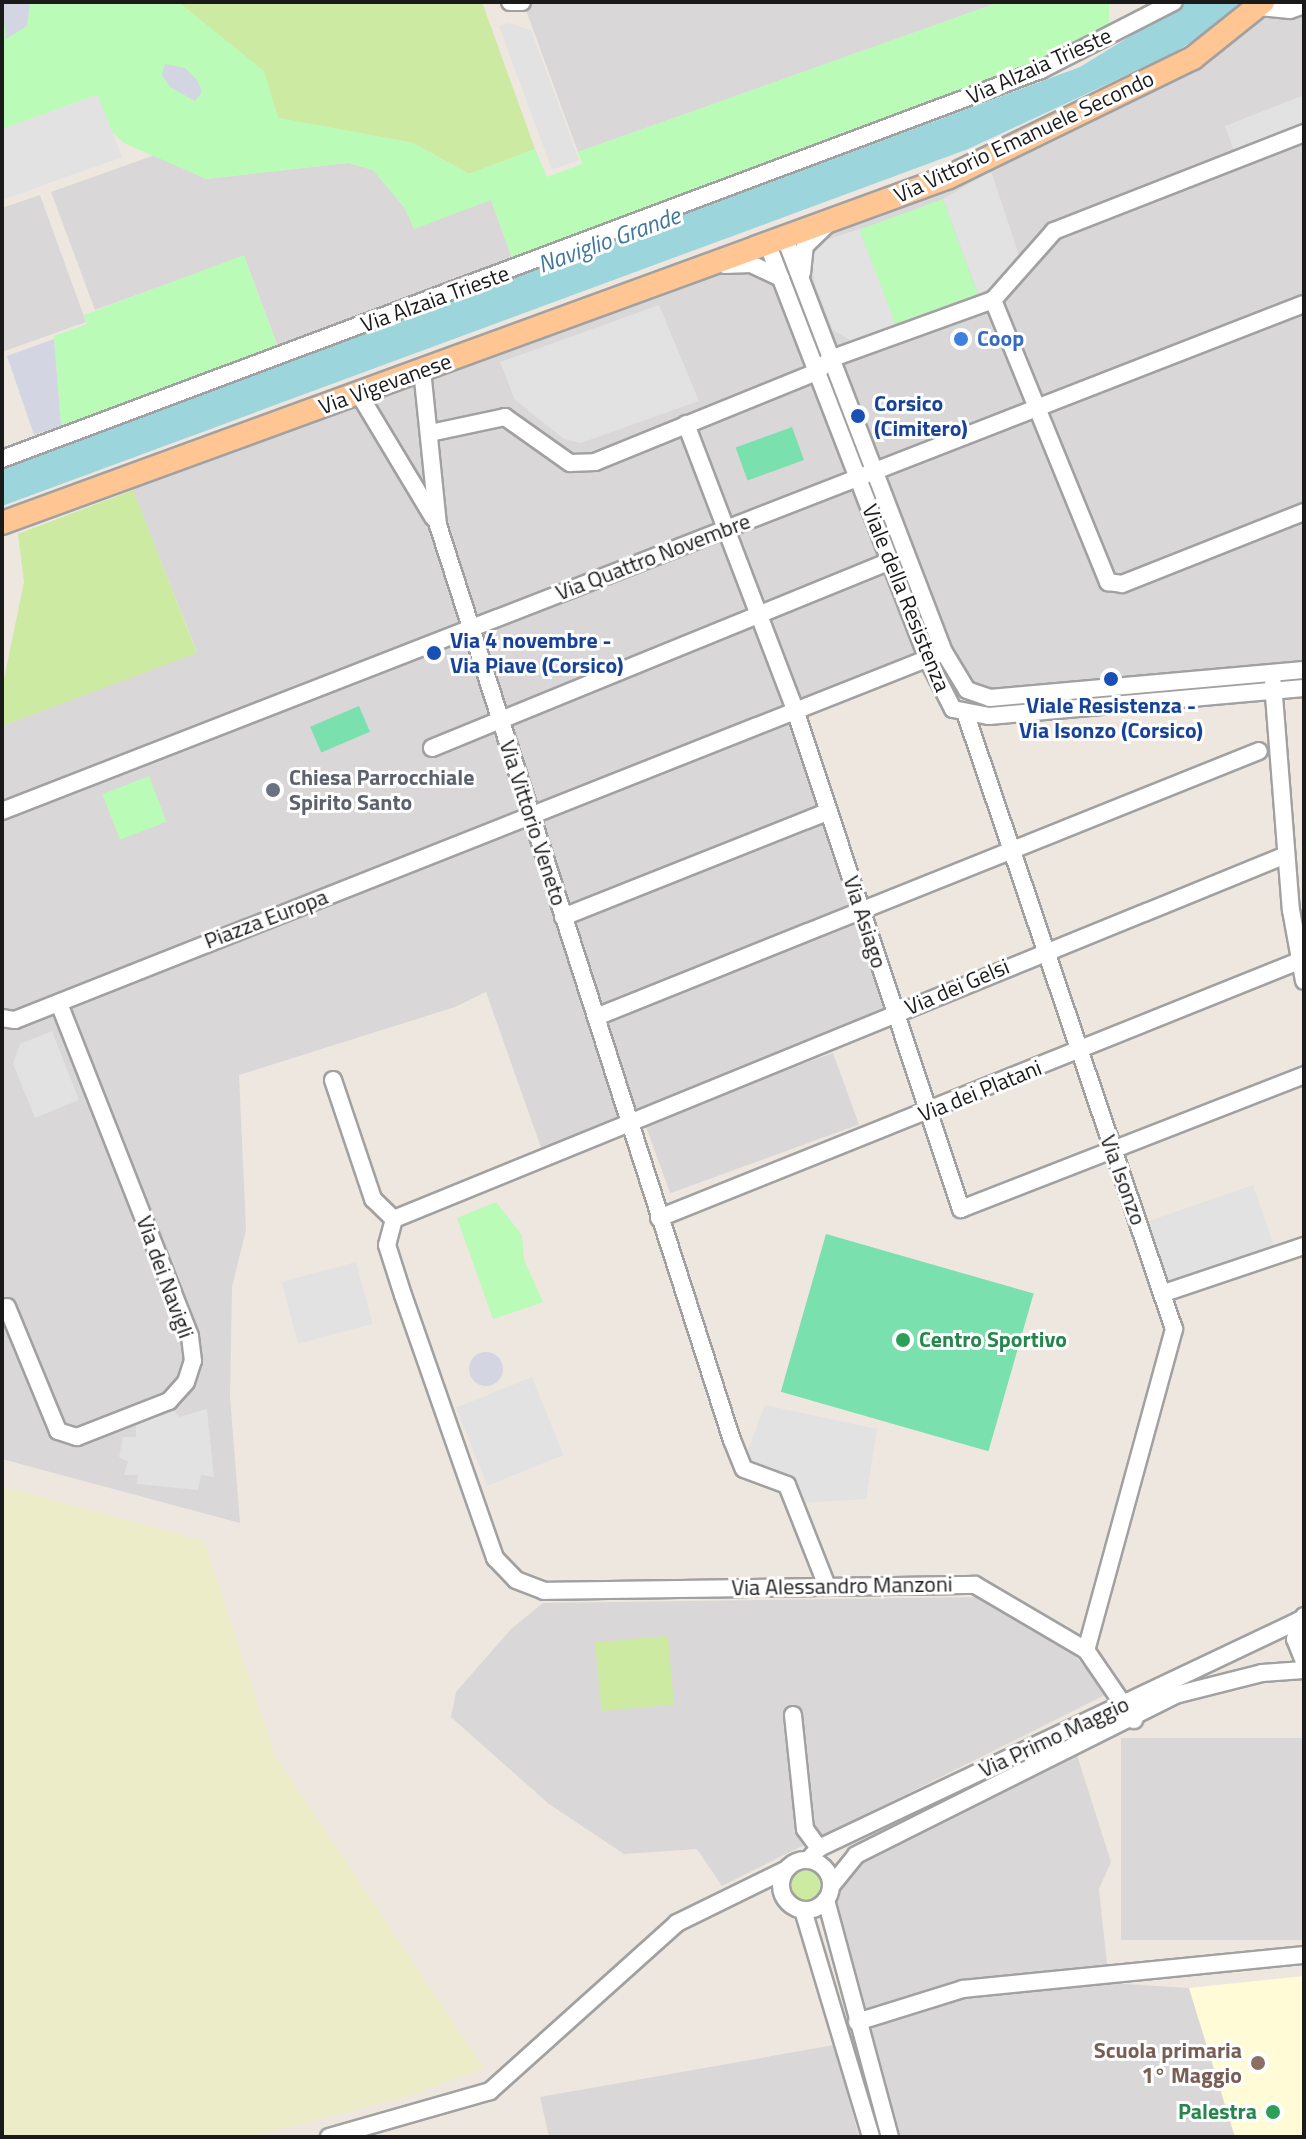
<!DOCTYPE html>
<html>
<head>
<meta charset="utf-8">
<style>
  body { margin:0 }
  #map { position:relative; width:1306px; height:2139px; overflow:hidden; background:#ede7df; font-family:"Titillium Web",sans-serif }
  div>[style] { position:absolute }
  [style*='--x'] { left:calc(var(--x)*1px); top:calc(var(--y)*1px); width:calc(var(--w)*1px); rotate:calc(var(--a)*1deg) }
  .residential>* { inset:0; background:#d9d7d7; transform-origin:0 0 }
  .education>* { inset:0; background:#fffbd6 }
  .farmland>* { inset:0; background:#edecc9 }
  .grass>* { inset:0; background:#cdeaa2; transform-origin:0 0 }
  .round { border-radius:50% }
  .park>* { inset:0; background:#bafbb8; transform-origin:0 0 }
  .pitch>* { inset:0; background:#79e0ae; transform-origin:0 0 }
  .parking>* { inset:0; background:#e2e2e2; transform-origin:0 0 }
  .plaza>* { inset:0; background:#d3d5e2 }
  .water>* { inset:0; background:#9dd5dd }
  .roads { filter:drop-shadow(2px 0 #a1a1a1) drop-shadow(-2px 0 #a1a1a1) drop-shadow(0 2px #a1a1a1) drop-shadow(0 -2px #a1a1a1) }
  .minor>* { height:16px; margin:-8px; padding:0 8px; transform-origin:8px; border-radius:8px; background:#fff }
  .minor>.ring { margin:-8px; padding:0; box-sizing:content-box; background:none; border:16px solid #fff; border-radius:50% }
  .major>* { height:22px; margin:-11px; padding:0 11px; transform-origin:11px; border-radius:11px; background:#ffc592 }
  .dots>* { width:22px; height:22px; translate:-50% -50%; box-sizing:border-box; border:4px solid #fff; border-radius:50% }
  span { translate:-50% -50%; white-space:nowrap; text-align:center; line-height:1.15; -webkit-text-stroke:6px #fff; paint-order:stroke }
  .street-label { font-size:22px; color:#1a1a1a }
  .shop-label { font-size:22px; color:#366cbe; font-weight:700 }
  .left { translate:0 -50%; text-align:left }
  .transit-label { font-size:22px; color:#164399; font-weight:700 }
  .worship-label { font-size:22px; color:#5b616d; font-weight:700 }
  .leisure-label { font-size:22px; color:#27864d; font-weight:700 }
  .right { translate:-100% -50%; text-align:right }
  .education-label { font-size:22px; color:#785e54; font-weight:700 }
  .water-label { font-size:24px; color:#40789c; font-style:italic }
  .frame { position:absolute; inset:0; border:4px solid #1a1a1a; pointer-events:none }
</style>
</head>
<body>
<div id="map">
  <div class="residential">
    <i style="clip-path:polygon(523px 2px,1000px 2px,578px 152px)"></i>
    <i style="clip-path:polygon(1251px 2px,1304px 2px,1304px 668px,981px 695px,946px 649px,797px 706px,895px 1013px,544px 1156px,486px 992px,455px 1007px,239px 1075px,246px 1230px,232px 1287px,230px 1396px,240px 1523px,2px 1459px,2px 726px,197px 652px,124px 468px,948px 166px,1182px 56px)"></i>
    <i style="clip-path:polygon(155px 155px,206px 179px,348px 163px,373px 170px,404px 207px,491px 200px,518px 275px,284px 363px,244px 256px,95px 310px,51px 192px)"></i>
    <i style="clip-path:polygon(40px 195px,86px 322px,2px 352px,2px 208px)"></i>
    <i style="left:833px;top:1053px;width:76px;height:201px;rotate:70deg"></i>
    <i style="clip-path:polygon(979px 1597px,1072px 1652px,1107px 1694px,722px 1886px,697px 1849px,624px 1854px,549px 1804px,451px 1717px,456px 1692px,511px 1629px,543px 1603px)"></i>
    <i style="left:1304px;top:1738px;width:202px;height:183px;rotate:90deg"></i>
    <i style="clip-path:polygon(1076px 1752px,1111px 1862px,1099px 1889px,1109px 1983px,1189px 1988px,1235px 2137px,898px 2137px,831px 1902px,846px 1870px,858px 1859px)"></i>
    <i style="clip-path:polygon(834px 2045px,859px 2137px,549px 2137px,540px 2097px)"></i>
  </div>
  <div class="education">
    <i style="clip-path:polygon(1304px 1976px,1304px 2137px,1235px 2137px,1189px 1988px)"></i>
  </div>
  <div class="farmland">
    <i style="clip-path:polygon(2px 1486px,204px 1541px,275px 1755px,484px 2068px,406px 2097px,250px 2137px,2px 2137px)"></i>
  </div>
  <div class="grass">
    <i style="clip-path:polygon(178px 2px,482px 2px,535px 149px,469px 174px,413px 143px,278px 118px,263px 71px)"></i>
    <i style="clip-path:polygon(133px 490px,197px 653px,2px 726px,2px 689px,24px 582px,18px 534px)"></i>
    <i style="left:668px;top:1636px;width:69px;height:73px;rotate:85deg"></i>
    <i class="round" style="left:788px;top:1866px;width:36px;height:36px"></i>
  </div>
  <div class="park">
    <i style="clip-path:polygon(2px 2px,178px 2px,264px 71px,278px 118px,413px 143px,469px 174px,535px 149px,547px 177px,582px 164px,578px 152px,1000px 2px,1109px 2px,1109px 27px,1041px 64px,513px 260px,491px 200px,414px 229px,404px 207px,373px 170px,348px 163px,206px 179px,124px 143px,112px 132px,97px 95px,2px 129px)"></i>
    <i style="left:943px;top:199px;width:101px;height:89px;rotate:70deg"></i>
    <i style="clip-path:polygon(244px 255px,278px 348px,61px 426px,54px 336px,87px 324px,84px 315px)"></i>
    <i style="left:149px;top:776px;width:49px;height:50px;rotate:69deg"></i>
    <i style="clip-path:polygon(496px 1202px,522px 1235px,524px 1260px,543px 1302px,493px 1319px,457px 1218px)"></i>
  </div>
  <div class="pitch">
    <i style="left:792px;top:427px;width:35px;height:60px;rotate:70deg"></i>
    <i style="left:359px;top:706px;width:28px;height:53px;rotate:67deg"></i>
    <i style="left:826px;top:1234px;width:216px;height:164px;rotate:16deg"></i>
  </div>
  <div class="parking">
    <i style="clip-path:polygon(509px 23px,531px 30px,579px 160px,552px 170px,499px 26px)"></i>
    <i style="clip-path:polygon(98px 95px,122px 157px,2px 200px,2px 129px)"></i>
    <i style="clip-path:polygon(1304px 95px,1304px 126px,1235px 153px,1225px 126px)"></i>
    <i style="clip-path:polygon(991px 171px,1019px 255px,997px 284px,978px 294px,943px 199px)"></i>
    <i style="clip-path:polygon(859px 229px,897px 328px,853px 342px,833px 330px,814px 282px,812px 256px,818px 243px)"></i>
    <i style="clip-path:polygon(659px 305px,699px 401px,581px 443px,564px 439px,515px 400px,500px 362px)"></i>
    <i style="clip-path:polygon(52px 1031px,79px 1100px,35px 1118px,13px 1064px,20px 1044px)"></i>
    <i style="left:1253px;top:1185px;width:74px;height:121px;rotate:71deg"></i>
    <i style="left:356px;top:1262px;width:64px;height:77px;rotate:75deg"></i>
    <i style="left:532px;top:1377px;width:84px;height:82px;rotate:68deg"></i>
    <i style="clip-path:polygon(765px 1405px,877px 1429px,866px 1499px,800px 1503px,745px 1458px)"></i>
    <i style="clip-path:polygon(207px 1409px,214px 1477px,201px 1475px,198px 1490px,137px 1484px,138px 1475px,124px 1475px,128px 1462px,119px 1457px,123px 1437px,136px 1437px,136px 1425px,175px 1411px,179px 1417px)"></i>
  </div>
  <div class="plaza">
    <i style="clip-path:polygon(2px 2px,30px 2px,27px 26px,6px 39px)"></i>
    <i style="clip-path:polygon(165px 64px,185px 68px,197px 80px,202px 92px,195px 101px,170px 87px,162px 75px)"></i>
    <i style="clip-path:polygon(54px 339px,61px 426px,34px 435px,7px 356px)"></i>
    <i class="round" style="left:469px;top:1352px;width:34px;height:34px"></i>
  </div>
  <div class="water">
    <i style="clip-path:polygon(1186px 2px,1240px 2px,1220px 23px,1174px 53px,968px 149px,2px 506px,2px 469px,1080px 67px)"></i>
  </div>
  <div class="roads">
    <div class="minor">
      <i style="--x:510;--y:2;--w:12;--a:0"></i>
      <i style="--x:1260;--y:7;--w:30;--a:6"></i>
      <i style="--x:1290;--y:10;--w:15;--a:-20"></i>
      <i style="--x:785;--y:238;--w:443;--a:69"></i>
      <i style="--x:944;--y:652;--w:44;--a:58.8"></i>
      <i style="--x:967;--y:690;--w:24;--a:19"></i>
      <i style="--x:990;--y:698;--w:315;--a:-5.1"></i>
      <i style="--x:768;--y:245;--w:443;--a:68.9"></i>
      <i style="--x:927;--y:658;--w:57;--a:63"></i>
      <i style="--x:953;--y:709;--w:37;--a:11"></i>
      <i style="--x:989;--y:716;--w:316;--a:-5.1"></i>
      <i style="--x:724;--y:265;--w:27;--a:-2"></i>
      <i style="--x:751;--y:264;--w:33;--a:25"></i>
      <i style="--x:802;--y:273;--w:27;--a:-84"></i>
      <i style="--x:805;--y:246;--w:33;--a:-44"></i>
      <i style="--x:993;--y:300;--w:305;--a:67.8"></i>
      <i style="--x:1108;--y:582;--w:14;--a:8"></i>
      <i style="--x:1122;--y:584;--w:196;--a:-21.6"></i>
      <i style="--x:422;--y:370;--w:156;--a:84.1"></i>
      <i style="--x:438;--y:525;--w:961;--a:72.19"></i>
      <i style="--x:732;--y:1440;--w:31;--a:68"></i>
      <i style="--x:744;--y:1469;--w:46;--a:20.4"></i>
      <i style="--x:787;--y:1485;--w:109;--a:68.4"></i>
      <i style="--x:359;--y:394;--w:144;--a:59"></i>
      <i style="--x:686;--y:424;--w:306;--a:69.1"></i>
      <i style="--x:795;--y:710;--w:526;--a:71.6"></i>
      <i style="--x:961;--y:1209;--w:368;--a:-21.3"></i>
      <i style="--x:430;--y:433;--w:77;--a:-12"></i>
      <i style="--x:505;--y:417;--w:80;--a:35.3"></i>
      <i style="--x:570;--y:463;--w:25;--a:-2"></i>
      <i style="--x:595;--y:462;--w:240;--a:-22.1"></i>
      <i style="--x:817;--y:372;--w:18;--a:-45"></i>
      <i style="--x:830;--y:359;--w:173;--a:-19.9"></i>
      <i style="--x:993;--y:300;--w:92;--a:-48.5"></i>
      <i style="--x:1054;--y:231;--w:269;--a:-21.4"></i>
      <i style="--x:2;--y:459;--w:1109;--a:-20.53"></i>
      <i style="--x:1041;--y:70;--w:149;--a:-27.1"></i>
      <i style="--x:1273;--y:683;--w:228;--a:85.5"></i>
      <i style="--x:1291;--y:910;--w:72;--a:79.6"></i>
      <i style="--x:966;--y:715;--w:648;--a:71.29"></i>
      <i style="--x:1174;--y:1329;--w:333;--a:105.3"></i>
      <i style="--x:432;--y:748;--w:495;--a:-22.2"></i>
      <i style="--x:2;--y:811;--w:1397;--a:-21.28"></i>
      <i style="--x:563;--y:917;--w:286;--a:-21.7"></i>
      <i style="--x:596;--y:1017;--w:714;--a:-21.86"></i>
      <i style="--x:2;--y:1018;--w:13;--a:9"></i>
      <i style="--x:15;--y:1020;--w:999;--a:-21.61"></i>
      <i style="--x:333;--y:1080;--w:126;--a:71.4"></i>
      <i style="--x:373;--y:1199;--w:29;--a:44"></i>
      <i style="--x:659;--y:1218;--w:690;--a:-21.88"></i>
      <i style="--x:394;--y:1219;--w:27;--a:105"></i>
      <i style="--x:387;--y:1245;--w:52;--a:72.3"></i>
      <i style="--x:403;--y:1295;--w:279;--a:70.7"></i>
      <i style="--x:495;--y:1558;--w:30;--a:46"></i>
      <i style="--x:516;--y:1580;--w:30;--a:21"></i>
      <i style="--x:544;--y:1591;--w:431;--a:-0.8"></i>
      <i style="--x:975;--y:1585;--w:129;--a:30.4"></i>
      <i style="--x:1086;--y:1650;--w:85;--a:55.6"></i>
      <i style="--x:394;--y:1219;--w:963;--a:-22.2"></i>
      <i style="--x:1164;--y:1293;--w:148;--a:-18.6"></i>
      <i style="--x:7;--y:1307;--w:134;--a:67.6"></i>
      <i style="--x:58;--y:1431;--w:20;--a:18"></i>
      <i style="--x:77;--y:1437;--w:99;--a:-21.4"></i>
      <i style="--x:169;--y:1401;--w:25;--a:-48"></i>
      <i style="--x:186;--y:1382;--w:22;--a:-72"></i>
      <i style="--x:193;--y:1361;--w:25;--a:-97"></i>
      <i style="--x:190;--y:1336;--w:358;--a:-111.5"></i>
      <i style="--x:1304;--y:1616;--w:25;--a:111"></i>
      <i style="--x:1295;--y:1639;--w:24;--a:68"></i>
      <i style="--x:793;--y:1715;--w:115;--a:84"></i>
      <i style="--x:805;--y:1829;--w:24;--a:54"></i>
      <i style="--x:809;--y:1859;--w:15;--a:-48"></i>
      <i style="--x:819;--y:1848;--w:535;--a:-25.37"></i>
      <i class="ring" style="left:781px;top:1860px;width:34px;height:34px"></i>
      <i style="--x:832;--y:1885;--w:38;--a:-51"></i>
      <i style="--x:856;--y:1855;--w:357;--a:-26.6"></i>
      <i style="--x:1175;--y:1695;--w:90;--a:-14.2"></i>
      <i style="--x:1262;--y:1673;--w:42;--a:-4.1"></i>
      <i style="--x:826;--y:1900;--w:245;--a:74.9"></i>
      <i style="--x:803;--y:1910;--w:237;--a:73.3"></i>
      <i style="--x:857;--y:2022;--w:111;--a:-17.3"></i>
      <i style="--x:963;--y:1989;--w:343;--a:-5.7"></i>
      <i style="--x:329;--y:2137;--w:167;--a:-15.9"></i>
      <i style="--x:490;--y:2091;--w:251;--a:-41.9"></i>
      <i style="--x:677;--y:1923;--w:120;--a:-26.1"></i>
    </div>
    <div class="major">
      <i style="--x:2;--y:523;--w:1008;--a:-20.07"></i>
      <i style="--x:949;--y:177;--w:271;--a:-26"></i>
      <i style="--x:1193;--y:58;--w:90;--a:-38.7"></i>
    </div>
  </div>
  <div class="dots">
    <i style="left:961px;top:339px;background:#3f7fe0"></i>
    <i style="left:858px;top:416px;background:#1a4fb4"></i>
    <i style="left:434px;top:653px;background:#1a4fb4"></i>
    <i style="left:1111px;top:679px;background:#1a4fb4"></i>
    <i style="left:273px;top:790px;background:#6b7280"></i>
    <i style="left:903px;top:1340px;background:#2e9e5b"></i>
    <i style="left:1258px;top:2063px;background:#8d6e63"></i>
    <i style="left:1273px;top:2112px;background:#2e9e5b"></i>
  </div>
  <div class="street-label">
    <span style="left:1039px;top:66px;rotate:-24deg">Via Alzaia Trieste</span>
    <span style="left:1024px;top:137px;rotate:-25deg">Via Vittorio Emanuele Secondo</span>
    <span style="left:435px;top:299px;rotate:-20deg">Via Alzaia Trieste</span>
    <span style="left:385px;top:384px;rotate:-20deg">Via Vigevanese</span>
    <span style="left:653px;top:557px;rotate:-21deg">Via Quattro Novembre</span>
    <span style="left:906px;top:598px;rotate:68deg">Viale della Resistenza</span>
    <span style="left:533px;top:823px;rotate:72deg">Via Vittorio Veneto</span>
    <span style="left:266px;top:919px;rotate:-21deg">Piazza Europa</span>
    <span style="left:865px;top:922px;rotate:72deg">Via Asiago</span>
    <span style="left:957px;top:987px;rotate:-23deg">Via dei Gelsi</span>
    <span style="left:980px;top:1091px;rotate:-22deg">Via dei Platani</span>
    <span style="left:1123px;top:1180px;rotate:70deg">Via Isonzo</span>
    <span style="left:165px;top:1277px;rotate:70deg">Via dei Navigli</span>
    <span style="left:842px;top:1586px;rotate:-1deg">Via Alessandro Manzoni</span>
    <span style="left:1054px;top:1737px;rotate:-25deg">Via Primo Maggio</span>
  </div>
  <div class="shop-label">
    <span class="left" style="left:977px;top:339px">Coop</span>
  </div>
  <div class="transit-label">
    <span class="left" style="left:874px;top:416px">Corsico<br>(Cimitero)</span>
    <span class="left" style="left:450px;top:653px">Via 4 novembre -<br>Via Piave (Corsico)</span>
    <span style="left:1111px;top:718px">Viale Resistenza -<br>Via Isonzo (Corsico)</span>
  </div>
  <div class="worship-label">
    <span class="left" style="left:289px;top:790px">Chiesa Parrocchiale<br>Spirito Santo</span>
  </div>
  <div class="leisure-label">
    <span class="left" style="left:919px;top:1340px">Centro Sportivo</span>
    <span class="right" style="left:1257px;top:2112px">Palestra</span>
  </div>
  <div class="education-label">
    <span class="right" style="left:1242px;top:2063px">Scuola primaria<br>1° Maggio</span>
  </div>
  <div class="water-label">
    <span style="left:609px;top:240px;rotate:-20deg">Naviglio Grande</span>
  </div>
  <div class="frame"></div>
</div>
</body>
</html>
